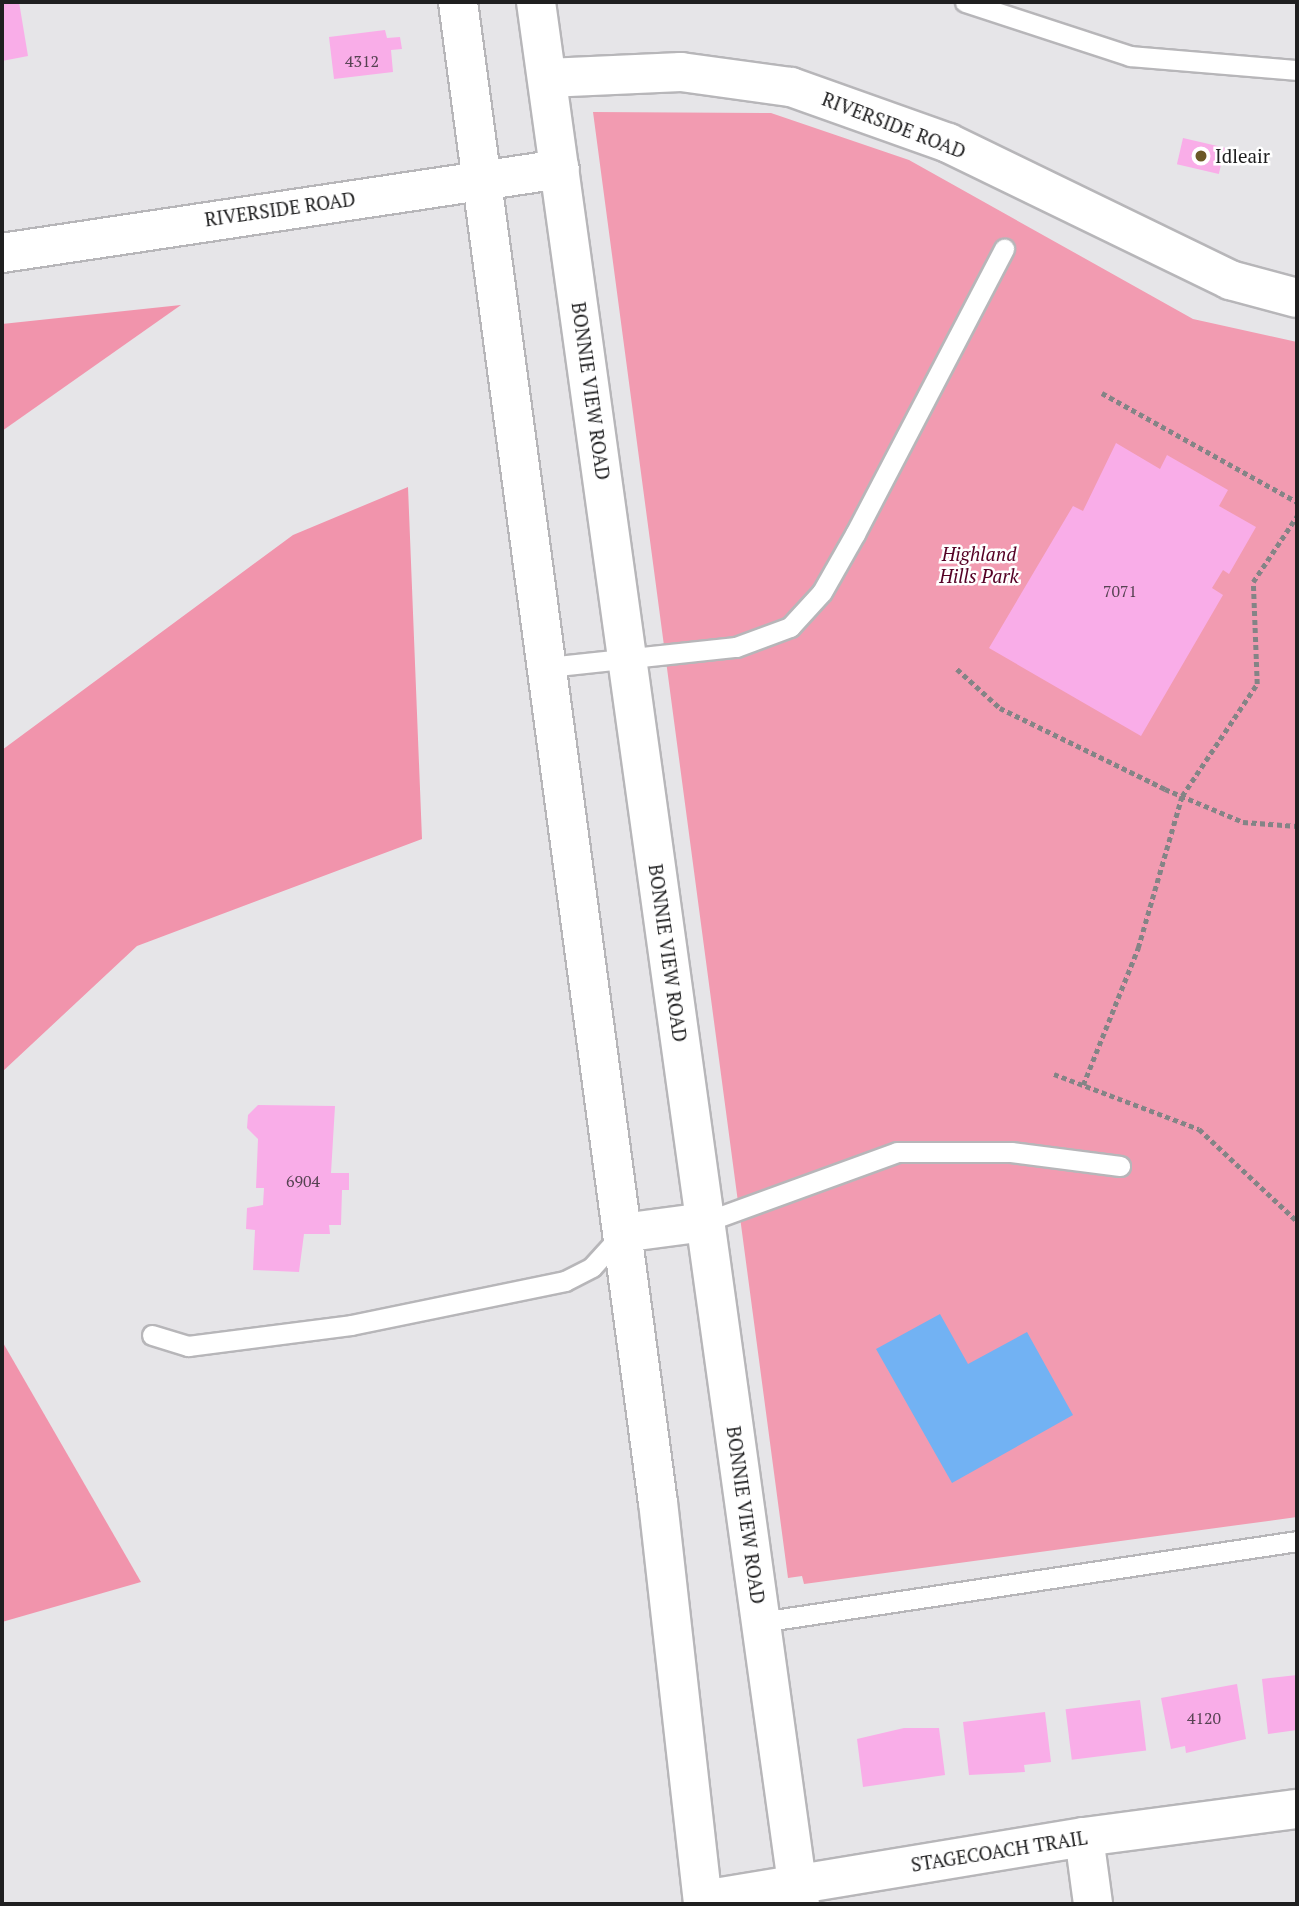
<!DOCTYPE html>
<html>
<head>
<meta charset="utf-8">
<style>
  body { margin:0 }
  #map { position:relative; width:1299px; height:1906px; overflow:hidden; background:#e6e5e8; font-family:"PT Serif",serif }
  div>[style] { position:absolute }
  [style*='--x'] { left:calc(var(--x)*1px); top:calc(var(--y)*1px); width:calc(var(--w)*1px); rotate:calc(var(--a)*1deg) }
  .green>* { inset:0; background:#f29bb1 }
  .forest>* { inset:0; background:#f194ac }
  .water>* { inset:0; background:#72b2f3 }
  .building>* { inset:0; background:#f9ade8; transform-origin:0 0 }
  .path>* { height:4.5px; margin-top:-2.25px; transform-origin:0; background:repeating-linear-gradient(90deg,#848486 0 5px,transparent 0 8.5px) }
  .roads { filter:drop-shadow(2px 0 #b7b6b9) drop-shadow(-2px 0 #b7b6b9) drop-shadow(0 2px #b7b6b9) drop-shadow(0 -2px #b7b6b9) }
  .service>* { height:19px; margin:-9.5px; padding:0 9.5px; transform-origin:9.5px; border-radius:9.5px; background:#fff }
  .minor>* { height:38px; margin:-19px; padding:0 19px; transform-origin:19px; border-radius:19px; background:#fff }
  .secondary>* { height:38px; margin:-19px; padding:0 19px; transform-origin:19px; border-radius:19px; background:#fff }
  .dots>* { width:19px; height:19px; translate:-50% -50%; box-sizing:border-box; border:4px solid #fff; border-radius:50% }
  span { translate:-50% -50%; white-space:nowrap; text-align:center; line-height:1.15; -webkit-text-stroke:5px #fff; paint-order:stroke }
  .number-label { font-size:16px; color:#564252 }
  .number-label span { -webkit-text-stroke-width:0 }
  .street-label { font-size:19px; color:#1f1f20 }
  .poi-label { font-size:19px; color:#1f1f20 }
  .left { translate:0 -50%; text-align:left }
  .park-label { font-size:19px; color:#550125; font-style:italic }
  .frame { position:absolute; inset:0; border:4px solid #1f1f20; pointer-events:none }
</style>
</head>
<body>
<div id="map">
  <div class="green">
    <i style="clip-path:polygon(593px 112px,771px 113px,909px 160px,1193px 319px,1297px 342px,1297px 1517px,804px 1584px,802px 1576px,788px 1578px)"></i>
  </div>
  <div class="forest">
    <i style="clip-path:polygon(181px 305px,2px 431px,2px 324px)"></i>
    <i style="clip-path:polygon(408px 487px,422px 839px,137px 946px,2px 1072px,2px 750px,293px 535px)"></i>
    <i style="clip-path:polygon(2px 1341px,141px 1582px,2px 1622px)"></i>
  </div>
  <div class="water">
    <i style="clip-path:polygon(940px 1314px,968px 1364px,1027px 1332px,1073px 1415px,952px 1483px,876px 1349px)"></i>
  </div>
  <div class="building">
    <i style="clip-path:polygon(2px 2px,19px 2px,28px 56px,2px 61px)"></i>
    <i style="clip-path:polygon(385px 30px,387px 38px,400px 37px,402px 49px,391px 50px,393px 72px,334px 79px,329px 37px)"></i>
    <i style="left:1183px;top:138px;width:43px;height:27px;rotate:13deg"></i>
    <i style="clip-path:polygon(1116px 443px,1160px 469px,1167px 455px,1228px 490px,1219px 506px,1256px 527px,1229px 574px,1223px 570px,1212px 588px,1223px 595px,1141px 736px,989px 648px,1073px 506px,1083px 511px)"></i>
    <i style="clip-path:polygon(258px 1105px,335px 1106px,331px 1173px,349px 1173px,349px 1190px,342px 1190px,341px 1225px,329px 1225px,330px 1234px,304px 1234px,299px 1272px,253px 1270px,255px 1230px,246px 1229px,247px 1208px,263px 1205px,264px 1188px,256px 1188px,258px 1139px,247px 1128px,248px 1115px)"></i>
    <i style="clip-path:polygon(1297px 1675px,1297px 1730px,1268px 1734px,1262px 1679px)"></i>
    <i style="clip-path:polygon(1237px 1684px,1246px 1739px,1186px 1753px,1185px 1746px,1171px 1749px,1161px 1698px)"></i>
    <i style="left:1140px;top:1700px;width:51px;height:75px;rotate:83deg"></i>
    <i style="clip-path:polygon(1045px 1712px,1051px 1762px,1024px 1765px,1025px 1772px,969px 1775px,963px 1722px)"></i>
    <i style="clip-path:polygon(904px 1728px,939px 1728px,945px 1775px,863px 1787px,857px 1739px)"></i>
  </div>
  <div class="path">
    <i style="--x:1102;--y:393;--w:223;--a:29.2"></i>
    <i style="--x:957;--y:669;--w:58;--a:42.2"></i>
    <i style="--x:1000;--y:708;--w:184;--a:26.1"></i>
    <i style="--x:1165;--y:789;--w:85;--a:22.9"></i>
    <i style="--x:1243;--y:822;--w:54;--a:4.2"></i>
    <i style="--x:1054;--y:1074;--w:155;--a:20.8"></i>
    <i style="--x:1199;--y:1129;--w:134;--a:43.2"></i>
    <i style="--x:1083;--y:1085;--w:148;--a:-68.1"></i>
    <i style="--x:1138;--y:948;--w:158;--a:-73.9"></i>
    <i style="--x:1182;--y:796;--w:135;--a:-56.2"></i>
    <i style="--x:1257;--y:684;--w:102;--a:-92.2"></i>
    <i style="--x:1253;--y:582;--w:79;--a:-56.3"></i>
  </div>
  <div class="roads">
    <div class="service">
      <i style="--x:965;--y:2;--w:174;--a:18.1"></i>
      <i style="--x:1130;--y:56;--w:168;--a:4.8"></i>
      <i style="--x:548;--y:667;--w:189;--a:-6.1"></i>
      <i style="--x:736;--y:647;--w:58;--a:-20.3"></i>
      <i style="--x:790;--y:627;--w:47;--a:-47.6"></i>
      <i style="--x:822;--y:592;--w:67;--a:-60.4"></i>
      <i style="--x:855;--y:534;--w:322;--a:-62.4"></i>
      <i style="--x:705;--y:1222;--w:204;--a:-20"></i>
      <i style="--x:897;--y:1152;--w:114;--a:0"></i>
      <i style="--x:1011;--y:1152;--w:110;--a:7.3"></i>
      <i style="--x:152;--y:1335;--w:38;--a:17"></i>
      <i style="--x:188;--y:1346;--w:164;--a:-7.3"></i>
      <i style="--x:351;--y:1325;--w:218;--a:-11.6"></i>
      <i style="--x:565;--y:1281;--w:30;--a:-27"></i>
      <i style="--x:592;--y:1267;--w:45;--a:-47.7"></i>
      <i style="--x:761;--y:1622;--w:542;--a:-8.59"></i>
    </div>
    <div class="minor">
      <i style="--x:547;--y:78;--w:134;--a:-2.6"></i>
      <i style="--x:681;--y:72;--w:111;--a:7.8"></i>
      <i style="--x:791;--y:87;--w:167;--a:19.6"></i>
      <i style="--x:948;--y:143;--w:314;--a:25.9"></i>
      <i style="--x:1230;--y:280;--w:69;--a:15"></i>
      <i style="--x:2;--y:253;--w:564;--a:-8.56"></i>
      <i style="--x:1084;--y:1837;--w:68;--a:82.3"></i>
      <i style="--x:703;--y:1900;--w:386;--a:-9.4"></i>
      <i style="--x:1084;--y:1837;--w:215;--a:-7.5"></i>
    </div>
    <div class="secondary">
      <i style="--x:458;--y:2;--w:1513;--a:82.41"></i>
      <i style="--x:658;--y:1502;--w:405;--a:83.6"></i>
      <i style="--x:536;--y:2;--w:1920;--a:82.1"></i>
      <i style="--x:622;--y:1233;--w:84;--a:-7.5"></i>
    </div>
  </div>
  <div class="dots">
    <i style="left:1201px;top:156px;background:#6b5827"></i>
  </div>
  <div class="number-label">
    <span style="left:362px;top:61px">4312</span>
    <span style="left:1120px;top:591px">7071</span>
    <span style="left:303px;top:1181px">6904</span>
    <span style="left:1204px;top:1718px">4120</span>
  </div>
  <div class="street-label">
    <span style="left:894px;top:125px;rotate:21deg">RIVERSIDE ROAD</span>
    <span style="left:280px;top:209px;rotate:-8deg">RIVERSIDE ROAD</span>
    <span style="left:591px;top:391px;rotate:82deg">BONNIE VIEW ROAD</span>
    <span style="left:668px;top:953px;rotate:82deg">BONNIE VIEW ROAD</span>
    <span style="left:746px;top:1515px;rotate:82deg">BONNIE VIEW ROAD</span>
    <span style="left:999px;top:1851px;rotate:-9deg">STAGECOACH TRAIL</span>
  </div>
  <div class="poi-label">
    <span class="left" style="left:1215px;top:156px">Idleair</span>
  </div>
  <div class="park-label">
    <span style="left:979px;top:565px">Highland<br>Hills Park</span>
  </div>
  <div class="frame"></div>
</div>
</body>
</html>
